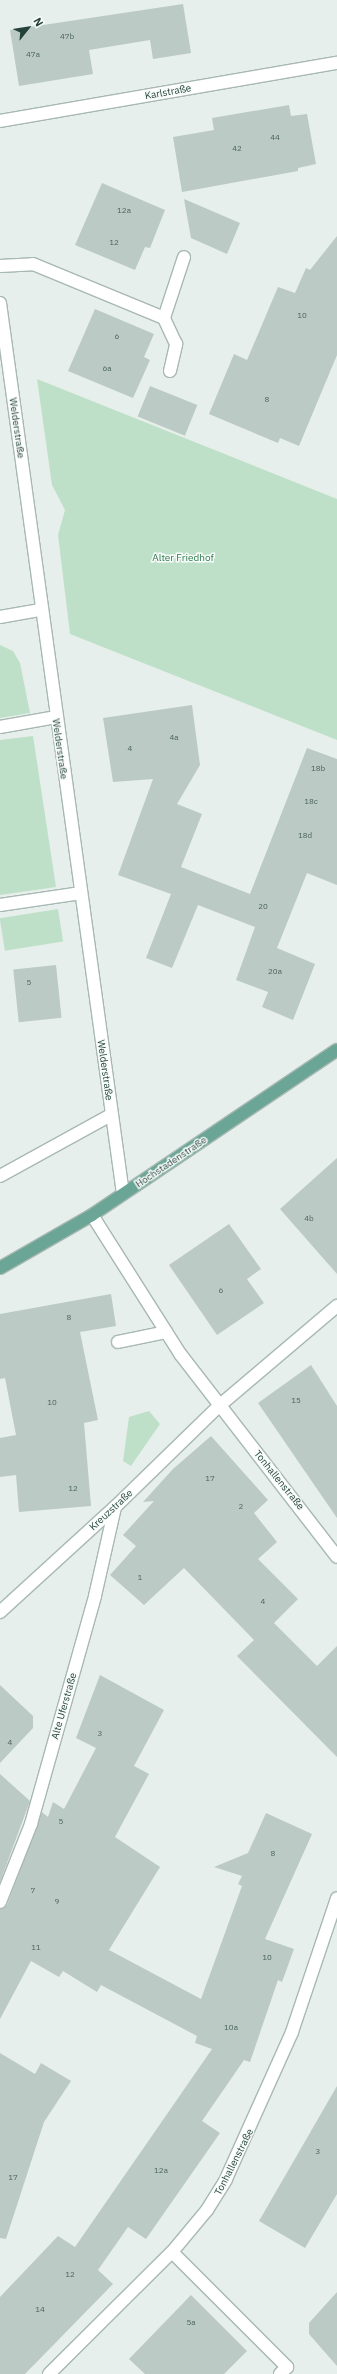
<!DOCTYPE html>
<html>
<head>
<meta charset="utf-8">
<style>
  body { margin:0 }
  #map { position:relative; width:337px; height:2374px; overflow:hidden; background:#e6efeb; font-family:"IBM Plex Sans",sans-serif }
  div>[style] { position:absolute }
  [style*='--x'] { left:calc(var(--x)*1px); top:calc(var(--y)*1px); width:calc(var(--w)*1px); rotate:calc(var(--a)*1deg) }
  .green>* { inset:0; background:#bfe0c8; transform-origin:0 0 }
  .building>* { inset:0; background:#bbcac4; transform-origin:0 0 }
  .roads { filter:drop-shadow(1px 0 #a8b8b2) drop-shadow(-1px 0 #a8b8b2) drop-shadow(0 1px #a8b8b2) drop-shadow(0 -1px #a8b8b2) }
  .minor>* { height:12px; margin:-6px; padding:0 6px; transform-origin:6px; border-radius:6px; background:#fff }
  .major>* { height:12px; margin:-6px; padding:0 6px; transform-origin:6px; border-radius:6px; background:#6aa596 }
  span { translate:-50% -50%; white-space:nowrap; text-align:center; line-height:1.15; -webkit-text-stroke:3px #f7fbf9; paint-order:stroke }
  .number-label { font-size:8px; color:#4a645c }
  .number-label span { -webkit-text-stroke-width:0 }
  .street-label { font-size:10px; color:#24423a }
  .park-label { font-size:10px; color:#2d7a4b }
  .north { position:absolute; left:8px; top:8px; width:40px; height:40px; -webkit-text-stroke:3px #f7fbf9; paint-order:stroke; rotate:60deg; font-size:11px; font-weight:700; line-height:16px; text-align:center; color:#24423a }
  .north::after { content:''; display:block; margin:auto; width:14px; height:18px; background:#24423a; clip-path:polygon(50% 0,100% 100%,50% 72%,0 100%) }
</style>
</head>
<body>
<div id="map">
  <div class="green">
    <i style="clip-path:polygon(37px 379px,337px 499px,337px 740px,70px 634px,58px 535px,65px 510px,52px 485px)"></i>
    <i style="clip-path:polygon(0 645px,13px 651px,20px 663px,30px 713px,0 718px)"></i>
    <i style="clip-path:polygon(33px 736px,56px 887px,0 895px,0 740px)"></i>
    <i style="left:58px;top:909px;width:33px;height:59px;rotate:81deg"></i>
    <i style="clip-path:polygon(149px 1411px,160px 1424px,131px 1466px,123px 1461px,129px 1417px)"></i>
  </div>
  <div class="building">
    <i style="clip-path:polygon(183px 4px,191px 53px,153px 59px,150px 40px,89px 50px,93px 74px,19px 86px,10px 30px)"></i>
    <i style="clip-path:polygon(289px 105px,291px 116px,307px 114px,316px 164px,298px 168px,298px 171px,182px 192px,173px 137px,214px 130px,212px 118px)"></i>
    <i style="clip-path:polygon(102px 183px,165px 210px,150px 248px,145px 247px,135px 270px,75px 245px)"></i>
    <i style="clip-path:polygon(184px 199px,240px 223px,227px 254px,191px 238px)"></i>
    <i style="clip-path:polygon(337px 236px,337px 355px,299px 446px,280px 438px,278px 443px,209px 414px,234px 354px,247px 360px,278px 287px,295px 293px,306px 268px,310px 270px)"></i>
    <i style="clip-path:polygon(95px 309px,154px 334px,144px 357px,150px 360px,133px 398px,68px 371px)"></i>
    <i style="left:150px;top:386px;width:51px;height:33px;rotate:22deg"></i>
    <i style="clip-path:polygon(192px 705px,200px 765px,177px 804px,202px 814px,181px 867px,250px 894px,307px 748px,337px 759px,337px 885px,307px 873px,277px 948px,315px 964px,293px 1020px,262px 1007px,268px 992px,236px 980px,255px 927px,198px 905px,172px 968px,146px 958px,171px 894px,118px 875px,153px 779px,113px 782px,103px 718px)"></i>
    <i style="left:56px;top:965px;width:53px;height:43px;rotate:84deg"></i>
    <i style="clip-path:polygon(337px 1158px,337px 1274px,280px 1209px)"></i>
    <i style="clip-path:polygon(229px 1224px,261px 1269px,247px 1279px,264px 1303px,217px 1335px,169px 1265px)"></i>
    <i style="clip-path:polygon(111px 1294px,116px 1326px,80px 1332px,98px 1420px,84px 1423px,91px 1506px,19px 1512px,16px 1475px,0 1477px,0 1438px,16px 1435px,5px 1378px,0 1379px,0 1314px)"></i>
    <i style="clip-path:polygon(311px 1365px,337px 1406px,337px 1518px,258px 1403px)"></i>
    <i style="clip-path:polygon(211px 1436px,268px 1500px,254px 1513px,277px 1542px,258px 1559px,298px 1599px,274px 1623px,317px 1666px,337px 1646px,337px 1757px,237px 1656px,254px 1640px,184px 1568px,144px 1605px,110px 1575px,136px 1546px,123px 1535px,154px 1501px,143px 1502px,173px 1469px)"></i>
    <i style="clip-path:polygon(100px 1675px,164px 1710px,134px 1766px,149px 1774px,115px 1837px,160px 1867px,109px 1950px,201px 1999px,242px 1886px,238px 1884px,242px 1876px,214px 1867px,248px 1853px,266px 1813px,312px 1834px,265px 1939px,294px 1949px,282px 1982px,278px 1980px,250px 2062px,244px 2060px,202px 2121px,220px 2133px,146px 2239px,128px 2227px,98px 2270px,113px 2284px,25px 2374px,0 2374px,0 2297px,58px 2236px,75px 2247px,212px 2049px,195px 2043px,197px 2036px,101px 1985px,97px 1992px,63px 1971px,59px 1977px,31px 1961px,0 2019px,0 1909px,7px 1905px,42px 1812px,48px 1817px,53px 1802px,64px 1809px,96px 1748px,76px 1738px)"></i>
    <i style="clip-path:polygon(0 1685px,33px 1716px,33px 1728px,0 1763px)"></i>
    <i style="clip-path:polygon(0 1774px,30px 1801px,0 1882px)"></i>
    <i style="clip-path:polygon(0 2053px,35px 2074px,41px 2063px,71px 2081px,44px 2122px,6px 2239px,0 2238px)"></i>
    <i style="clip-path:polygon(337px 2086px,337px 2194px,305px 2248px,259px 2221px)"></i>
    <i style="clip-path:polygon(337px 2292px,337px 2366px,309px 2334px,309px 2323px)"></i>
    <i style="clip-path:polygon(191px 2295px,247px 2351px,224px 2374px,145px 2374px,129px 2359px)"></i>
  </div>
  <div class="roads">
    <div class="minor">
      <i style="--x:0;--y:121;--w:342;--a:-9.8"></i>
      <i style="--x:0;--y:266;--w:33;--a:-3"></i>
      <i style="--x:33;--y:264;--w:142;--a:22.4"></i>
      <i style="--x:0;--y:303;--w:899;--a:82.14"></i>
      <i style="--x:170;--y:371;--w:28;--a:-77"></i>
      <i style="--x:176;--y:344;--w:29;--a:-115"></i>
      <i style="--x:164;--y:318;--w:64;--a:-71.8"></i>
      <i style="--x:0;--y:617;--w:41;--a:-9.9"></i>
      <i style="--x:0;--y:727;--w:57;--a:-10.1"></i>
      <i style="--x:0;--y:905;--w:82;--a:-8.4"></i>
      <i style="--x:0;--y:1176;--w:127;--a:-28.8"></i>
      <i style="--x:92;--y:1215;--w:166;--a:57.6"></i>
      <i style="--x:181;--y:1355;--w:255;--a:52.3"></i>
      <i style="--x:118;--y:1342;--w:49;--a:-11.8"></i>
      <i style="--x:0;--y:1612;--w:156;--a:-42.4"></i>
      <i style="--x:115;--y:1507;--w:145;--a:-44.2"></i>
      <i style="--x:219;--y:1406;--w:155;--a:-40.3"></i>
      <i style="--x:0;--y:1902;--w:84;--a:-68.3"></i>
      <i style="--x:31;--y:1824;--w:237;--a:-74.3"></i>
      <i style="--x:95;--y:1596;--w:91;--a:-77.3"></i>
      <i style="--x:172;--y:2252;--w:163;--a:45"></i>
      <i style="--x:287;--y:2367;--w:10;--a:135"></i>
      <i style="--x:49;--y:2374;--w:173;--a:-44.8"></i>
      <i style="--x:172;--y:2252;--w:55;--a:-50.2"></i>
      <i style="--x:207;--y:2210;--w:36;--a:-58"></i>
      <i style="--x:226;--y:2179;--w:161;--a:-65.8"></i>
      <i style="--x:292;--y:2032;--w:141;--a:-71.4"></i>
    </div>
    <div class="major">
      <i style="--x:0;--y:1268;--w:106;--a:-29.9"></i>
      <i style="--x:92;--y:1215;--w:295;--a:-34"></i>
    </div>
  </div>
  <div class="number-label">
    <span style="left:67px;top:37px">47b</span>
    <span style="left:33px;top:55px">47a</span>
    <span style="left:275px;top:138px">44</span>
    <span style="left:237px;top:149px">42</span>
    <span style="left:124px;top:211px">12a</span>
    <span style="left:114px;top:243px">12</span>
    <span style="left:302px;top:316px">10</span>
    <span style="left:117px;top:337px">6</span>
    <span style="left:107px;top:369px">6a</span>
    <span style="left:267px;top:400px">8</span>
    <span style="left:174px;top:738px">4a</span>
    <span style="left:130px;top:749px">4</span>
    <span style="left:318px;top:769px">18b</span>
    <span style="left:311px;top:802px">18c</span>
    <span style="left:305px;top:836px">18d</span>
    <span style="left:263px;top:907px">20</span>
    <span style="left:275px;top:972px">20a</span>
    <span style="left:29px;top:983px">5</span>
    <span style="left:309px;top:1219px">4b</span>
    <span style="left:221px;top:1291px">6</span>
    <span style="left:69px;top:1318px">8</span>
    <span style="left:296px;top:1401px">15</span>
    <span style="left:52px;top:1403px">10</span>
    <span style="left:210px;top:1479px">17</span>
    <span style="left:73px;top:1489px">12</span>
    <span style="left:241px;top:1507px">2</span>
    <span style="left:140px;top:1578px">1</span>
    <span style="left:263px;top:1602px">4</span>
    <span style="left:100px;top:1734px">3</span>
    <span style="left:10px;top:1743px">4</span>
    <span style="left:61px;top:1822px">5</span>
    <span style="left:273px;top:1854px">8</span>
    <span style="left:33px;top:1891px">7</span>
    <span style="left:57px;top:1902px">9</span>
    <span style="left:36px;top:1948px">11</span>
    <span style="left:267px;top:1958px">10</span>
    <span style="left:231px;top:2028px">10a</span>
    <span style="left:318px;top:2152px">3</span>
    <span style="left:161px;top:2171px">12a</span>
    <span style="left:13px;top:2178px">17</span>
    <span style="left:70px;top:2275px">12</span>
    <span style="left:40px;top:2310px">14</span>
    <span style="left:191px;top:2323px">5a</span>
  </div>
  <div class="street-label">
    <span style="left:168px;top:92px;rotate:-10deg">Karlstraße</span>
    <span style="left:17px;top:428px;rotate:82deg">Welderstraße</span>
    <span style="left:60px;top:749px;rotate:82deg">Welderstraße</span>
    <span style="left:105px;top:1070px;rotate:82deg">Welderstraße</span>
    <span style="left:171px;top:1162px;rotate:-34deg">Hochstadenstraße</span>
    <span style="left:279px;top:1480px;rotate:51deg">Tonhallenstraße</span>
    <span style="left:111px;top:1510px;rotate:-43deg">Kreuzstraße</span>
    <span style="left:64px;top:1706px;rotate:-74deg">Alte Uferstraße</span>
    <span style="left:234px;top:2162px;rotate:-63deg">Tonhallenstraße</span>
  </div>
  <div class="park-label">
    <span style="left:183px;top:558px">Alter Friedhof</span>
  </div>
  <div class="north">N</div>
</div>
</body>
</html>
